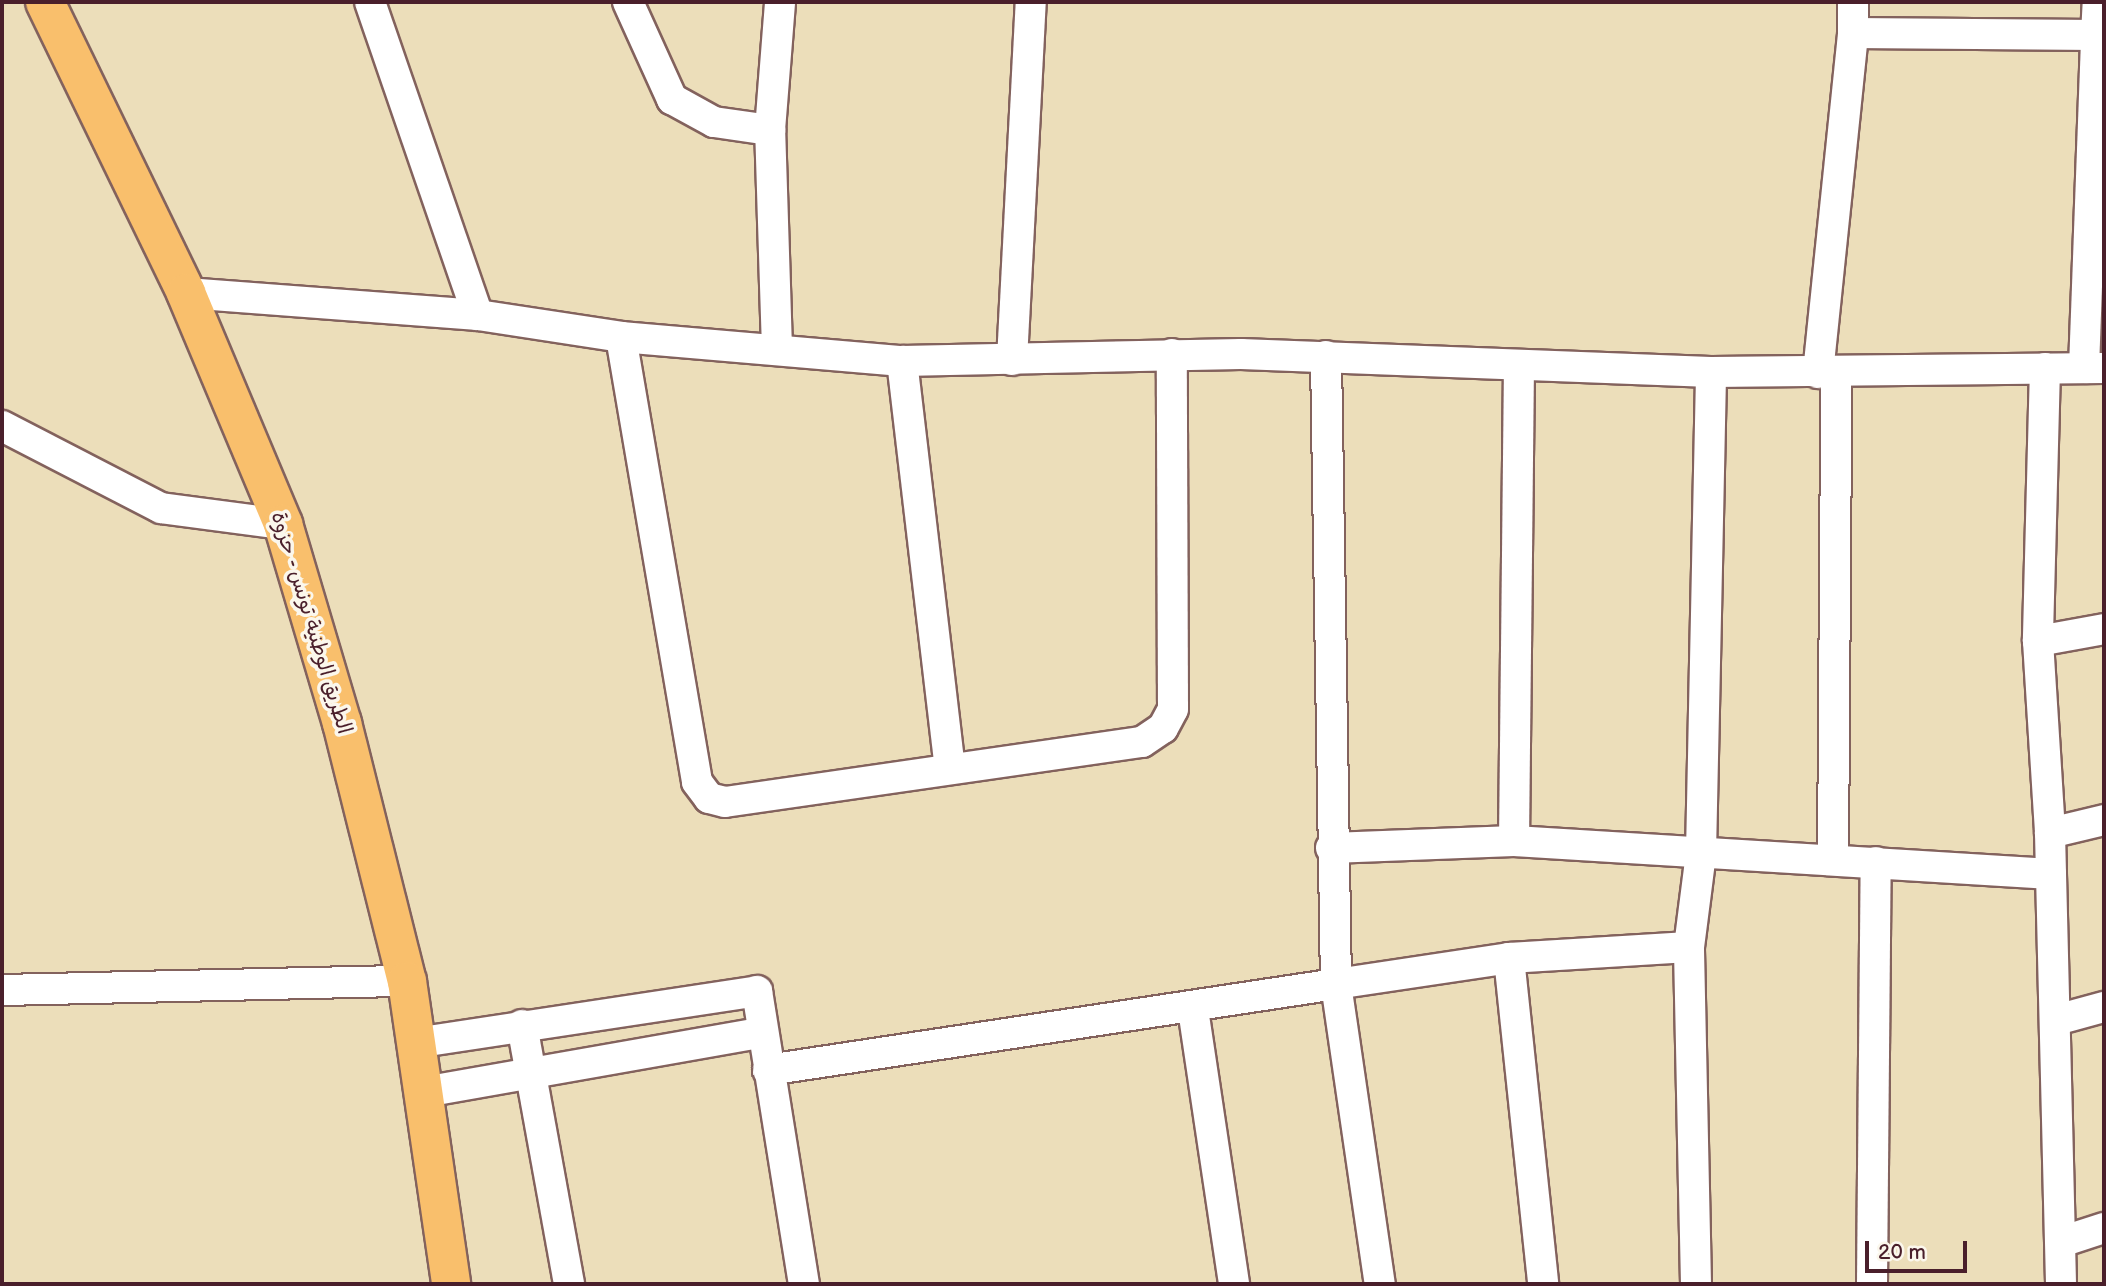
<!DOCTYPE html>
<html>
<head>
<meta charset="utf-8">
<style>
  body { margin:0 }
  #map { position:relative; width:2106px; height:1286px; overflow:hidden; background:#ecdeba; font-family:"Balsamiq Sans","Playpen Sans Arabic",sans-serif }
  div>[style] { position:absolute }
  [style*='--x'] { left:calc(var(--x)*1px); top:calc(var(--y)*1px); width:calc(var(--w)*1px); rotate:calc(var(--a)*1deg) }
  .roads { filter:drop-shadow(2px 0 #83625d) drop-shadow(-2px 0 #83625d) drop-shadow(0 2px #83625d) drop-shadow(0 -2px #83625d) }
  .street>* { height:30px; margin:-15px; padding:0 15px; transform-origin:15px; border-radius:15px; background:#fff }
  .primary>* { height:38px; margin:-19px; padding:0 19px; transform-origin:19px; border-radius:19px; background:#f9bf6c }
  span { translate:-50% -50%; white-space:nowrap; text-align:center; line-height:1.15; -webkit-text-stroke:7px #fbf7ec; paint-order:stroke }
  .street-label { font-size:21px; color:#4a1f2b }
  .frame { position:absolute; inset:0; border:4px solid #4a1f2b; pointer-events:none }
  .scale { position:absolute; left:1865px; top:1241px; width:102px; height:32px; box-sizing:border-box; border:4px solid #4a1f2b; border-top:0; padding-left:9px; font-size:21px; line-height:24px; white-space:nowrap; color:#4a1f2b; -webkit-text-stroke:5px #fbf7ec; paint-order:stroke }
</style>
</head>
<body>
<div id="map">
  <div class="roads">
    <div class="street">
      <i style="--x:370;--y:2;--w:331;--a:71"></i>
      <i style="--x:628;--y:2;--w:107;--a:65.6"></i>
      <i style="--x:672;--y:99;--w:48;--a:28.7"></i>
      <i style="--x:714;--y:122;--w:57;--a:8.1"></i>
      <i style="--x:1853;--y:2;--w:31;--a:90"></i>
      <i style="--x:1853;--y:33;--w:243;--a:0.5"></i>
      <i style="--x:2096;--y:35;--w:33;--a:-87"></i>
      <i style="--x:186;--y:293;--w:293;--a:4.3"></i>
      <i style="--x:478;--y:315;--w:145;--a:8.7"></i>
      <i style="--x:621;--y:337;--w:282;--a:4.9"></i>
      <i style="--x:902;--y:361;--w:339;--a:-1.2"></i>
      <i style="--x:1241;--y:354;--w:470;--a:2.2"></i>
      <i style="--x:1711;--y:372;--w:393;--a:-0.6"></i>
      <i style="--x:621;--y:337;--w:451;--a:80.3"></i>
      <i style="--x:697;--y:782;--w:20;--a:53"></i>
      <i style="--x:709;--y:798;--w:16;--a:14"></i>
      <i style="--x:725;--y:802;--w:421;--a:-8.2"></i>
      <i style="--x:1142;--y:742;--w:25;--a:-34"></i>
      <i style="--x:1163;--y:728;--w:21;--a:-62"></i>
      <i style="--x:1173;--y:709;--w:355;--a:-90.2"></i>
      <i style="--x:777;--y:349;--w:219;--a:-91.8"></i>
      <i style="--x:770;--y:130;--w:128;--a:-85.5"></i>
      <i style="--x:1326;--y:356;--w:628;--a:89.09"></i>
      <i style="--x:1336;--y:984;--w:175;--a:-8.5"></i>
      <i style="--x:1509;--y:958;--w:180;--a:-3.5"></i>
      <i style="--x:1012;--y:360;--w:359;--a:-87"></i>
      <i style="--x:902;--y:361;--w:410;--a:83.3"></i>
      <i style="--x:2045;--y:368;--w:273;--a:91.5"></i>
      <i style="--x:2038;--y:641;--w:192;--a:86.4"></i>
      <i style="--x:2050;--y:833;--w:451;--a:88.6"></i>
      <i style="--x:2084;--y:368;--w:333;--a:-87.9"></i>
      <i style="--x:1818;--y:373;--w:342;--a:-84.1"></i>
      <i style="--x:2;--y:426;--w:179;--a:27.3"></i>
      <i style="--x:161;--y:508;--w:123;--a:7.5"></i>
      <i style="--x:2038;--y:641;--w:67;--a:-10.3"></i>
      <i style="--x:2050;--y:833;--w:56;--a:-13.5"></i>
      <i style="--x:1514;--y:841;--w:474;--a:-89.4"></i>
      <i style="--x:1331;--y:848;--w:183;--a:-2.2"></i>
      <i style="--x:1514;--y:841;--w:538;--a:3.52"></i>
      <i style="--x:1833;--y:857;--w:485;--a:-89.6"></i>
      <i style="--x:1509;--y:958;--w:328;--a:84"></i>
      <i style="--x:2;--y:990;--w:405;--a:-1.3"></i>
      <i style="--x:1193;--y:1009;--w:278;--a:81.5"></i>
      <i style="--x:2056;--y:1020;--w:50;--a:-15.2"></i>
      <i style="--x:522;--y:1025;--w:263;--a:79.7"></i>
      <i style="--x:415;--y:1043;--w:346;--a:-8.6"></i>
      <i style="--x:757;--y:991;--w:297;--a:80.9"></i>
      <i style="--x:768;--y:1070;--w:574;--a:-8.61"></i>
      <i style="--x:1336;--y:984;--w:303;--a:81.7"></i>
      <i style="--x:424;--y:1092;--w:344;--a:-10"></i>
      <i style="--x:2061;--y:1242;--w:45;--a:-18"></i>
      <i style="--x:1696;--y:1284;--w:337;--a:-91.2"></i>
      <i style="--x:1689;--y:947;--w:95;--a:-82.7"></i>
      <i style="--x:1701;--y:853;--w:481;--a:-88.8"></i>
      <i style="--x:1872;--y:1284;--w:422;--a:-89.5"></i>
    </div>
    <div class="primary">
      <i style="--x:45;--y:2;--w:323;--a:64.1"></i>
      <i style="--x:186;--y:293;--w:251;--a:67.2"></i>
      <i style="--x:283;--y:524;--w:208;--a:73.5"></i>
      <i style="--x:342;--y:723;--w:266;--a:75.9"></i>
      <i style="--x:407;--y:981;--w:306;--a:81.7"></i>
    </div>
  </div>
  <div class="street-label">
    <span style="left:311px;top:623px;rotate:73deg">الطريق الوطنية تونس - حزوة</span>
  </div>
  <div class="frame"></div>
  <div class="scale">20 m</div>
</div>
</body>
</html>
